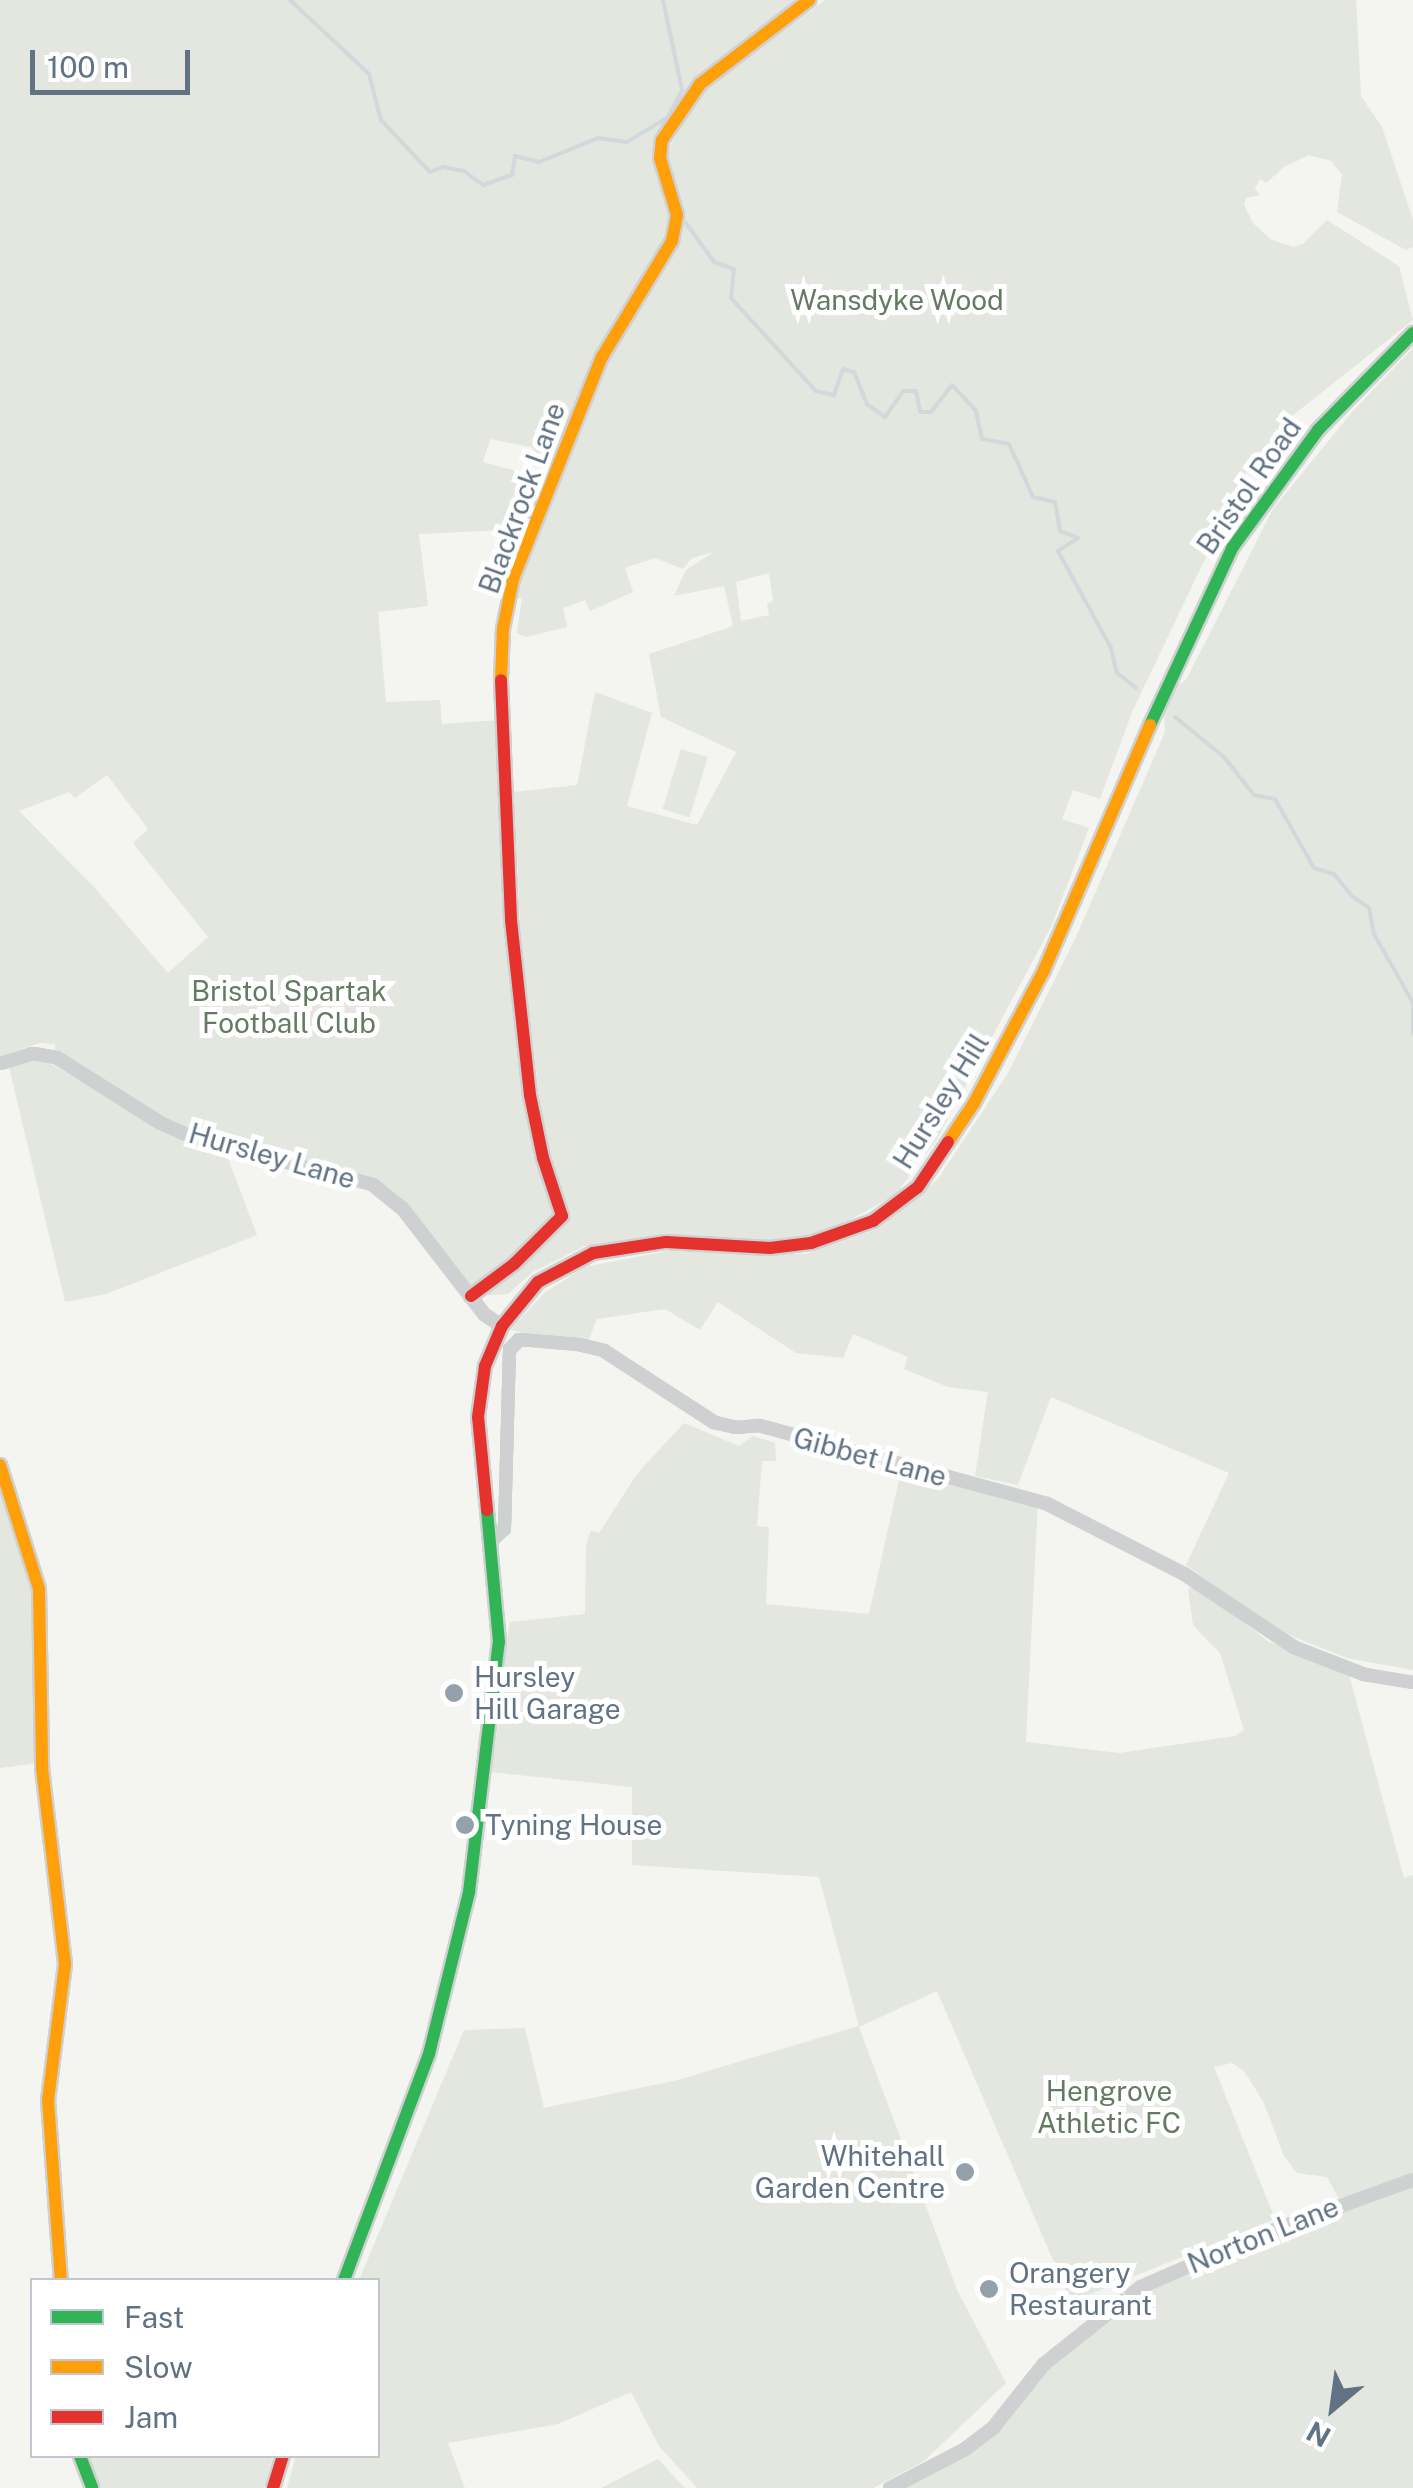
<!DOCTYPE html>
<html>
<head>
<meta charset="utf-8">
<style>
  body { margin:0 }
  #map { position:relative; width:1413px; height:2488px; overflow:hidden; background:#f4f4f1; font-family:"Public Sans",sans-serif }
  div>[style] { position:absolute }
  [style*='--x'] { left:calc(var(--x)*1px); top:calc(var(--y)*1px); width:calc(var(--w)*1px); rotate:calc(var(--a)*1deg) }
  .green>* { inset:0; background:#e3e7df; transform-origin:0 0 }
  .stream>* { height:4px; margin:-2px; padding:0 2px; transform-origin:2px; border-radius:2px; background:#d2d8db }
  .roads { filter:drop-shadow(2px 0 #cfd1d1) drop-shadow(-2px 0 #cfd1d1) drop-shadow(0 2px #cfd1d1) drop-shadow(0 -2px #cfd1d1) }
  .street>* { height:9px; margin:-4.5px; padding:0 4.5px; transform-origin:4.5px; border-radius:4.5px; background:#cfd0d1 }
  .fast>* { height:12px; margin:-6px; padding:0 6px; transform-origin:6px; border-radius:6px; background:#30b455 }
  .slow>* { height:12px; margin:-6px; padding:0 6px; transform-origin:6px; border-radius:6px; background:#ff9f0a }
  .jam>* { height:12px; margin:-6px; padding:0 6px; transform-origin:6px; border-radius:6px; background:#e5322d }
  .dots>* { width:28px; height:28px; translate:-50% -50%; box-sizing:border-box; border:5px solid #fff; border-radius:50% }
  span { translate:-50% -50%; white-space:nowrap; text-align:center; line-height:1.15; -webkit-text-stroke:10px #fff; paint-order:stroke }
  .park-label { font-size:28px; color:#647b61 }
  .street-label { font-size:28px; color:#617284 }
  .poi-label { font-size:28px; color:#617284 }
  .left { translate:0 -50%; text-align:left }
  .right { translate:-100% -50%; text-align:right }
  .legend { position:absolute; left:30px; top:2278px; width:350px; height:180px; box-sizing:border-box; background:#fff; border:2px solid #c0c7ce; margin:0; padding:12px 18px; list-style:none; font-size:30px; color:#617284 }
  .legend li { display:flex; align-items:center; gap:20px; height:50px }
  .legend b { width:50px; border:2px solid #c0c7ce }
  .north { position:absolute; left:1283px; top:2358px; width:100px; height:100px; -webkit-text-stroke:8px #fff; paint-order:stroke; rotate:209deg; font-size:28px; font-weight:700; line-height:40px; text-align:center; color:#617284 }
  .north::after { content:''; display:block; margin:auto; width:35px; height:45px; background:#617284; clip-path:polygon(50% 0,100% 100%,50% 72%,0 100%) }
  .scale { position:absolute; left:30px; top:50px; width:160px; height:45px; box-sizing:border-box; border:5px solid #617284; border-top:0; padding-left:12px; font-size:30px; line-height:35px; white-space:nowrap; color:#617284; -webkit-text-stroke:8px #fff; paint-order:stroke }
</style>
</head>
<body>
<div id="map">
  <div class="green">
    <i style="clip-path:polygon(evenodd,0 0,802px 0,679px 104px,660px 164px,699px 94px,825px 0,1356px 0,1361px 96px,1382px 127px,1413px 220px,1413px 247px,1406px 250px,1337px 212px,1342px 174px,1331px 161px,1309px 155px,1284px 167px,1266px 183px,1260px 179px,1255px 188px,1260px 195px,1246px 198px,1244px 205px,1253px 223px,1270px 239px,1293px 247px,1303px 244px,1327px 220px,1399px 266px,1413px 320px,1292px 416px,1247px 471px,1132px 712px,1100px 799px,1073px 790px,1062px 819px,1089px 828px,1051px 927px,936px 1141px,895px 1195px,833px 1229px,801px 1237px,769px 1240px,662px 1234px,585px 1246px,533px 1272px,508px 1294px,471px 1296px,402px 1208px,372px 1184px,197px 1139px,161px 1123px,56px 1057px,55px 1044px,40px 1043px,0 1057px,0 0,490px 439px,531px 447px,551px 467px,541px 492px,534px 476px,483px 462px,490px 439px,0 0,526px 529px,505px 603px,522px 597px,517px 633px,526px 637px,567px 627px,563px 608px,585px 600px,590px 611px,633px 592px,625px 568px,655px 558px,683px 569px,692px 558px,714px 552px,686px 570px,674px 596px,724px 586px,733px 626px,649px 654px,661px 717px,736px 752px,697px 825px,627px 806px,652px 713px,595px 692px,577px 785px,514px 792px,521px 941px,542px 1122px,535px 1119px,510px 898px,503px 897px,501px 883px,500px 720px,442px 724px,440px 700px,386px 702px,378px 612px,428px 606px,419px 534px,526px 529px,0 0,769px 573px,773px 601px,767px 604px,769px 615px,741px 621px,736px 582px,769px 573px,0 0,107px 775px,148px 829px,133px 843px,208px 937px,168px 973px,94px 887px,19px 811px,69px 792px,75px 798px,107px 775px)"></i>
    <i style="clip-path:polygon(1413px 348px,1413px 1670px,1347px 1658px,1297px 1638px,1268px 1624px,1186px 1565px,1229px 1473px,1051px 1397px,1018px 1485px,975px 1476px,988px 1392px,948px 1387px,904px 1369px,908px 1357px,853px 1334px,843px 1358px,796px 1353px,718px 1302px,700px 1330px,665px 1309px,597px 1319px,586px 1346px,510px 1330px,543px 1294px,584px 1267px,667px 1251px,806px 1254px,878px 1229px,938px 1179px,1008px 1073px,1076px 937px,1165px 732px,1163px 694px,1186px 680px,1273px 509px,1352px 412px)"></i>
    <i style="left:681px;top:749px;width:28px;height:63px;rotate:17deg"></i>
    <i style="clip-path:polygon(28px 1059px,44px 1060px,158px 1125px,226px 1153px,257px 1235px,106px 1294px,65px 1302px,9px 1067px)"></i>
    <i style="clip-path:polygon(684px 1423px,739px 1446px,753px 1436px,775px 1443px,776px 1461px,762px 1461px,757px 1526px,769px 1527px,766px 1604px,869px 1614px,901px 1471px,1038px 1502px,1026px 1742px,1119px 1753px,1235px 1736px,1244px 1730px,1220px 1653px,1193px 1625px,1188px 1589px,1195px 1585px,1269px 1642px,1348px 1671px,1404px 1878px,1413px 1875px,1413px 2176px,1339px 2199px,1327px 2177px,1297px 2173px,1284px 2156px,1263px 2101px,1244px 2071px,1232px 2063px,1214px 2067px,1275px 2219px,1071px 2302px,937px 1991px,859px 2027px,958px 2292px,1006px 2383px,924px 2461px,873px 2488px,697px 2488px,659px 2446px,631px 2392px,558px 2424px,448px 2443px,465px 2488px,287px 2488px,296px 2456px,378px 2456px,378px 2280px,359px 2280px,464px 2030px,525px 2028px,544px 2108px,678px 2080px,859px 2026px,819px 1877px,632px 1865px,632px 1787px,490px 1772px,505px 1688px,500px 1682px,510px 1622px,585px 1614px,586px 1545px,591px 1530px,599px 1533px,637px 1474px)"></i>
    <i style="clip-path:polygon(0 1478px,35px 1590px,38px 1763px,0 1768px)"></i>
    <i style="clip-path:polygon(1413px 2182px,1413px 2488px,902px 2488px,985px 2441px,1048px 2367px,1123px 2302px,1148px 2287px,1268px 2235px)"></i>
    <i style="clip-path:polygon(91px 2456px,273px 2456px,264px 2488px,97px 2488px,88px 2464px)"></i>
    <i style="clip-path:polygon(658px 2459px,685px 2488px,601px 2488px)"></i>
  </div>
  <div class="stream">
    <i style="--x:290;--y:0;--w:108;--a:43.1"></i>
    <i style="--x:369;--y:74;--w:48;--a:75.4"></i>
    <i style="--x:381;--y:120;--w:71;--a:46.7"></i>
    <i style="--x:430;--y:172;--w:14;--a:-21"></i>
    <i style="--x:443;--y:167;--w:21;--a:11"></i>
    <i style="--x:464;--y:171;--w:24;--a:36"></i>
    <i style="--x:483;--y:185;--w:31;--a:-19"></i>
    <i style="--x:512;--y:175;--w:19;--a:-81"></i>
    <i style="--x:515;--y:156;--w:25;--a:14"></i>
    <i style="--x:539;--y:162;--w:64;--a:-22.1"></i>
    <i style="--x:598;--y:138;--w:29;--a:8"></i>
    <i style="--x:627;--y:142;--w:50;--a:-31.2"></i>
    <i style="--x:660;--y:132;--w:47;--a:-62.4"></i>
    <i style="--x:682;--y:90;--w:92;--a:-101.9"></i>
    <i style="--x:686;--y:223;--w:48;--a:54.3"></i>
    <i style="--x:714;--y:262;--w:21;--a:19"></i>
    <i style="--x:734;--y:269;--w:29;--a:96"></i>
    <i style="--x:731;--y:298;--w:126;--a:47.6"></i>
    <i style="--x:816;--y:391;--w:18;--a:13"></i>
    <i style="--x:834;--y:395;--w:28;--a:-71"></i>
    <i style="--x:843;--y:369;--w:11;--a:15"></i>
    <i style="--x:854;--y:372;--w:35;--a:68"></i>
    <i style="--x:867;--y:404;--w:22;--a:36"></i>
    <i style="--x:885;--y:417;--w:32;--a:-55"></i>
    <i style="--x:903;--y:391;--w:13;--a:0"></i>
    <i style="--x:916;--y:391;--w:21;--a:79"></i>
    <i style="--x:920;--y:412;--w:11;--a:0"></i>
    <i style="--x:931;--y:412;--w:34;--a:-52"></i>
    <i style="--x:952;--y:385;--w:35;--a:47"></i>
    <i style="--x:976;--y:411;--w:29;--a:78"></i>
    <i style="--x:982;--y:439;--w:27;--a:10"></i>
    <i style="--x:1009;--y:444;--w:58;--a:65.6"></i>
    <i style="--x:1033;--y:497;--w:23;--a:13"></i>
    <i style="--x:1055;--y:502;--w:29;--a:80"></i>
    <i style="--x:1060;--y:531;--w:19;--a:21"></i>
    <i style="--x:1078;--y:538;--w:24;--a:147"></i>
    <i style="--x:1058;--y:551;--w:111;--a:61.3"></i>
    <i style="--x:1111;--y:648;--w:26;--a:77"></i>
    <i style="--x:1117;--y:673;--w:24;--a:38"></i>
    <i style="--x:1175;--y:717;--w:63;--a:39.2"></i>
    <i style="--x:1224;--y:757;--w:48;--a:51.7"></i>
    <i style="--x:1254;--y:795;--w:21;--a:11"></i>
    <i style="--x:1275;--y:799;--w:79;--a:60.5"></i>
    <i style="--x:1314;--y:868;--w:21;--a:17"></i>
    <i style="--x:1334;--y:874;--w:28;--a:51"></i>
    <i style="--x:1352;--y:896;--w:21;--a:35"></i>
    <i style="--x:1369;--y:908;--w:26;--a:79"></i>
    <i style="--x:1374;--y:934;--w:79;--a:60.5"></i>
    <i style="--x:1413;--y:1004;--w:29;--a:90"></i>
  </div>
  <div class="roads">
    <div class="street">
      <i style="--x:0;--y:1063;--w:34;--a:-17"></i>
      <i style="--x:33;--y:1053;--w:23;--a:10"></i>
      <i style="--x:56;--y:1057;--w:124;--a:32.2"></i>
      <i style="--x:161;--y:1123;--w:39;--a:24"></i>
      <i style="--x:197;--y:1139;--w:181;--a:14.4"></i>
      <i style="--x:372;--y:1184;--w:38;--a:39"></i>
      <i style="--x:402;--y:1208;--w:134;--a:52.3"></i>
      <i style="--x:484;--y:1314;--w:22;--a:34"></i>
      <i style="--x:490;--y:1541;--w:19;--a:-43"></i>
      <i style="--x:504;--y:1528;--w:179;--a:-88.4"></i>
      <i style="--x:509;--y:1349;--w:14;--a:-45"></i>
      <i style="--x:519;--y:1339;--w:59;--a:4.8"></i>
      <i style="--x:578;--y:1344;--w:26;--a:13"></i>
      <i style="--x:603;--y:1350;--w:132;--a:33"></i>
      <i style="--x:714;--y:1422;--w:22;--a:13"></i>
      <i style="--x:735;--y:1427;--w:24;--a:-5"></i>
      <i style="--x:759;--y:1425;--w:297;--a:15.2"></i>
      <i style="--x:1046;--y:1503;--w:154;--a:27.1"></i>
      <i style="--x:1183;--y:1573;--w:133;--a:33.7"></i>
      <i style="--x:1294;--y:1647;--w:75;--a:21.1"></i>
      <i style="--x:1364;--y:1674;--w:50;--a:9.3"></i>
      <i style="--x:889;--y:2488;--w:85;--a:-27.5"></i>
      <i style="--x:964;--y:2449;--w:35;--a:-37"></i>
      <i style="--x:992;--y:2428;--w:82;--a:-51.4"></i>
      <i style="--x:1043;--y:2364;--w:125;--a:-38.5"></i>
      <i style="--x:1141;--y:2286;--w:134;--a:-23.3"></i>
      <i style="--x:1264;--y:2233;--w:158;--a:-19.9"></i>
    </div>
    <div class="fast">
      <i style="--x:1150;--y:725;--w:195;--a:-65.1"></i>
      <i style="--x:1232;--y:548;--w:146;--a:-53.9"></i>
      <i style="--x:1318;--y:430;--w:136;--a:-45.6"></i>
      <i style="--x:344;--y:2280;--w:241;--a:-69.4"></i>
      <i style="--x:429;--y:2054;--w:167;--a:-76.1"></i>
      <i style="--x:469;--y:1892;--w:252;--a:-83.2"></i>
      <i style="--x:499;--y:1642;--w:133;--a:-95.2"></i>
      <i style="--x:80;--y:2456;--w:34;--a:69"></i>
    </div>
    <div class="slow">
      <i style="--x:501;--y:680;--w:51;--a:-87.8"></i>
      <i style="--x:503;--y:629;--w:51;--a:-78.7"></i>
      <i style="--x:513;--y:579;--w:239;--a:-68.2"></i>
      <i style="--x:602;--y:357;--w:135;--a:-58.9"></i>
      <i style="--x:672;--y:241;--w:26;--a:-79"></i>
      <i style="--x:677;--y:215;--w:59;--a:-106.6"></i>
      <i style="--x:660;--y:158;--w:18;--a:-84"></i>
      <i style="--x:662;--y:140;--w:68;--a:-55.8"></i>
      <i style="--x:700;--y:84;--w:138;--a:-37.6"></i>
      <i style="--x:948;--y:1142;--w:47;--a:-56.3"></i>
      <i style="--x:974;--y:1103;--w:150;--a:-62.2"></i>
      <i style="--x:1044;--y:970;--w:267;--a:-66.6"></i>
      <i style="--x:0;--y:1465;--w:130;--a:72.5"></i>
      <i style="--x:39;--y:1589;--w:179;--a:89"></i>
      <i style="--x:42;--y:1768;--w:197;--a:83.3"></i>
      <i style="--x:65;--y:1964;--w:137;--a:97.1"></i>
      <i style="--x:48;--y:2100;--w:180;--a:85.9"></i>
    </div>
    <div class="jam">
      <i style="--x:471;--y:1296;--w:54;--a:-36.7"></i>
      <i style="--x:514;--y:1264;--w:68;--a:-45"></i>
      <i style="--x:562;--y:1216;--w:61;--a:-108.1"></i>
      <i style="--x:543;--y:1158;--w:64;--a:-101.7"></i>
      <i style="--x:530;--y:1095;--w:177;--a:-96.2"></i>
      <i style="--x:511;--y:919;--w:239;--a:-92.4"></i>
      <i style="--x:487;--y:1510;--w:93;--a:-95.5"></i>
      <i style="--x:478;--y:1417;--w:51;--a:-82.2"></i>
      <i style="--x:485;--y:1366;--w:43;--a:-67"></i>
      <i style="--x:502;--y:1326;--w:57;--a:-50.7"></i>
      <i style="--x:538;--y:1282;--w:62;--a:-27.8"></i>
      <i style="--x:593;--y:1253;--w:74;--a:-8.6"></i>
      <i style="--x:666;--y:1242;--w:104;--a:3.3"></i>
      <i style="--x:770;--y:1248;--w:41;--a:-7"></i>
      <i style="--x:811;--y:1243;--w:66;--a:-19.5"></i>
      <i style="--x:873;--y:1221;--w:56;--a:-37.1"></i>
      <i style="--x:918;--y:1187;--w:54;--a:-56.3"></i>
      <i style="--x:273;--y:2488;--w:34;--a:-73"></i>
    </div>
  </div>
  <div class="dots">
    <i style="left:454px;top:1693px;background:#94a0aa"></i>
    <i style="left:465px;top:1825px;background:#94a0aa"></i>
    <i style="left:965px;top:2172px;background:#94a0aa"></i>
    <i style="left:989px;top:2289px;background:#94a0aa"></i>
  </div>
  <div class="park-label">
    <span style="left:897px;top:300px">Wansdyke Wood</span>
    <span style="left:289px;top:1007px">Bristol Spartak<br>Football Club</span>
    <span style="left:1109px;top:2107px">Hengrove<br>Athletic FC</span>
  </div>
  <div class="street-label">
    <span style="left:1249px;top:486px;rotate:-55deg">Bristol Road</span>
    <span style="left:522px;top:498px;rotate:-70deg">Blackrock Lane</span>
    <span style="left:941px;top:1101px;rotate:-58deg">Hursley Hill</span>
    <span style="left:272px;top:1156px;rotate:16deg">Hursley Lane</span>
    <span style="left:870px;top:1457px;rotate:15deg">Gibbet Lane</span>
    <span style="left:1263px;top:2235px;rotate:-22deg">Norton Lane</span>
  </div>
  <div class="poi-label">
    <span class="left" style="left:474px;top:1693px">Hursley<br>Hill Garage</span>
    <span class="left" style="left:485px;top:1825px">Tyning House</span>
    <span class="right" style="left:945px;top:2172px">Whitehall<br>Garden Centre</span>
    <span class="left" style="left:1009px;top:2289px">Orangery<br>Restaurant</span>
  </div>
  <ul class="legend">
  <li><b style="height:12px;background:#30b455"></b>Fast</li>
  <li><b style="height:12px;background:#ff9f0a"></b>Slow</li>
  <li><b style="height:12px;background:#e5322d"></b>Jam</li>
  </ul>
  <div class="north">N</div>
  <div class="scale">100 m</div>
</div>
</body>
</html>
